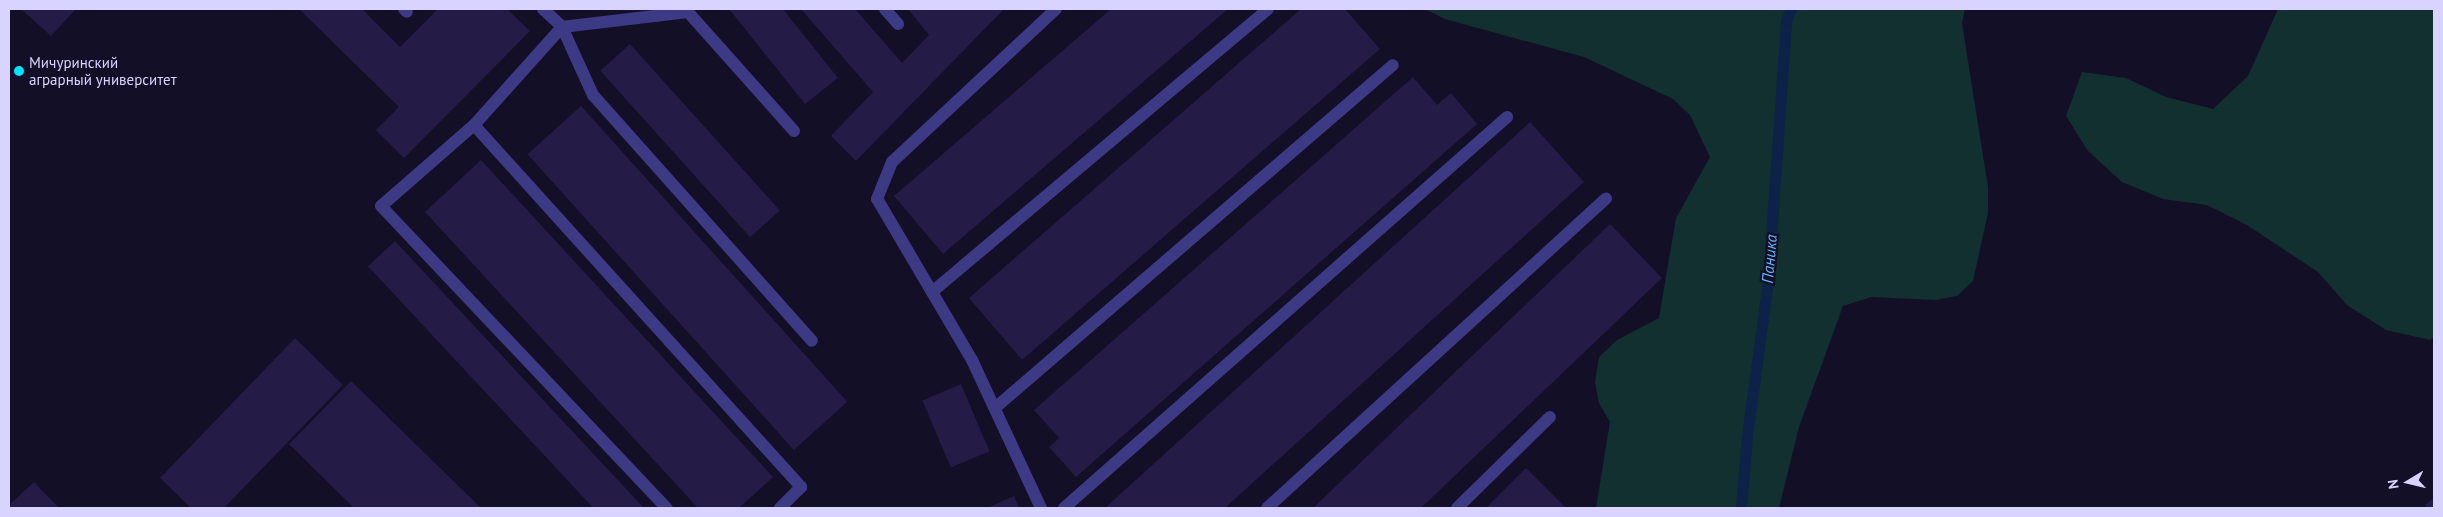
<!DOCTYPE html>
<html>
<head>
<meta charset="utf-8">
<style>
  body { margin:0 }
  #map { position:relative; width:2443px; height:517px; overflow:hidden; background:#130f26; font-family:"PT Sans",sans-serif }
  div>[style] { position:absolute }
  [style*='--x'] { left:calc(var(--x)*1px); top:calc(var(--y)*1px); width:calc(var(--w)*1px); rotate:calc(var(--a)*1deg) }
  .green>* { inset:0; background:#12302f }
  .stream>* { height:11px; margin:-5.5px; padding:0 5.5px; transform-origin:5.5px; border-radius:5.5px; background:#0c2248 }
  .building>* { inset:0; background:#241b47; transform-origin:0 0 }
  .service>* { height:12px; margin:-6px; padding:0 6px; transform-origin:6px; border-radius:6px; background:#3d3a85 }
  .dots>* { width:14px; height:14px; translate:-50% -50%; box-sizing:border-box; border:2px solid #130f26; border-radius:50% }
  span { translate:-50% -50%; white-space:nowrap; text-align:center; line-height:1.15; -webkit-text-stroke:4.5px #130f26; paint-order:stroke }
  .poi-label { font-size:15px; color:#d9d4ff }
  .left { translate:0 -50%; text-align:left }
  .water-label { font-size:16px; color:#62b6ff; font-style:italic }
  .frame { position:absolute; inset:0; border:10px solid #d9d4ff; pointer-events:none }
  .north { position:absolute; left:2383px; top:457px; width:50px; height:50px; -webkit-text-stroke:4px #130f26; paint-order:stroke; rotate:261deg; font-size:14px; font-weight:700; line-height:20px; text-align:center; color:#d9d4ff }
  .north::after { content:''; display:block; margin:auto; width:18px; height:22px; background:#d9d4ff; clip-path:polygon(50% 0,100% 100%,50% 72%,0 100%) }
</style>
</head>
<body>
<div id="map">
  <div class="green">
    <i style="clip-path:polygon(1425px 9px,1965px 9px,1962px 23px,1988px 187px,1988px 213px,1973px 281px,1957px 296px,1936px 300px,1871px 297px,1843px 306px,1799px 427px,1779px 508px,1596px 508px,1610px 422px,1599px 403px,1595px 382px,1599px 357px,1617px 340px,1659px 318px,1676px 218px,1710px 157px,1690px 115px,1673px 99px,1584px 57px,1445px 19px)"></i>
    <i style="clip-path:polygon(2278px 9px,2434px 9px,2434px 337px,2430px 340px,2386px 330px,2347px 305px,2318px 272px,2247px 225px,2207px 205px,2163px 199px,2122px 182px,2088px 151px,2066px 116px,2082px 72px,2126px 78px,2166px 97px,2213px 109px,2248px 76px)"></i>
  </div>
  <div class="stream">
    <i style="--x:1741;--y:508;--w:72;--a:-85.2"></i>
    <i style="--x:1747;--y:436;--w:157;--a:-82.3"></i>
    <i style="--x:1768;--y:280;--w:260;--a:-86"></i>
    <i style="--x:1786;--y:21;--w:13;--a:-67"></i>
  </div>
  <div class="building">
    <i style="clip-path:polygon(21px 9px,76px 9px,51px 36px)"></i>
    <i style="clip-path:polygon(299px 9px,362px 9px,400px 47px,438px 9px,507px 9px,530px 31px,404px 158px,376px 130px,399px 107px)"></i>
    <i style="clip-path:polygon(729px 9px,783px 9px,838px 78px,805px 104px)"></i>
    <i style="clip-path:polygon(801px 9px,855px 9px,902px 63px,929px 35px,908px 9px,1004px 9px,856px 161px,831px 136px,873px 92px)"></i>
    <i style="clip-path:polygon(1111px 9px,1228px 9px,943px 254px,894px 196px)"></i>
    <i style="clip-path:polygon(1301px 9px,1345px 9px,1380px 49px,1022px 360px,969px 298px)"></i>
    <i style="left:630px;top:44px;width:224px;height:40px;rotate:48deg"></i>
    <i style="clip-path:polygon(1413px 77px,1437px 105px,1451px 93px,1477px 124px,1076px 477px,1049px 447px,1059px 438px,1034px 410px)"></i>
    <i style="left:581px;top:106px;width:398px;height:72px;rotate:48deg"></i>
    <i style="clip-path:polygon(1530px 122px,1584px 182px,1225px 508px,1105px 508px)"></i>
    <i style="clip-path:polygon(481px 160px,773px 477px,739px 508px,698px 508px,425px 212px)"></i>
    <i style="clip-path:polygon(1610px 224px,1662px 278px,1421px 508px,1313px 508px)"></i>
    <i style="left:395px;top:241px;width:364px;height:37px;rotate:47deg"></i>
    <i style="clip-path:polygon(295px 338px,343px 385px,224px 508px,191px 508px,160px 478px)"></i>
    <i style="clip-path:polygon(351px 381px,481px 508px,354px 508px,289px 444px)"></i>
    <i style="left:961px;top:384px;width:73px;height:42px;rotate:67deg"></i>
    <i style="clip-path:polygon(1526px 468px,1566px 508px,1486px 508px)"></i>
    <i style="clip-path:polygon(34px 482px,59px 508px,9px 508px,9px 505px)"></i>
    <i style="clip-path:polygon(1014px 496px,1019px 508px,987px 508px)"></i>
    <i style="clip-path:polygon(2434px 498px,2434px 508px,2427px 508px,2425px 505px)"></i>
  </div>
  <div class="service">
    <i style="--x:404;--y:9;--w:4;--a:45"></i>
    <i style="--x:543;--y:9;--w:26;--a:43"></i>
    <i style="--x:562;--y:27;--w:132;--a:131.9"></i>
    <i style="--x:474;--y:125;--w:123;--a:138.9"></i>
    <i style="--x:381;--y:206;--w:416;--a:46.6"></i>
    <i style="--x:885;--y:9;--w:20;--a:49"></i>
    <i style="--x:474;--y:125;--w:488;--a:47.9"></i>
    <i style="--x:801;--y:487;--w:30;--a:135"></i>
    <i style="--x:794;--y:131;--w:159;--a:-131.7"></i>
    <i style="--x:688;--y:12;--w:127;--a:173.2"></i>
    <i style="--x:562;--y:27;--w:75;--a:65.5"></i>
    <i style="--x:593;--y:95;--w:329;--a:48.3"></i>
    <i style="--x:932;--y:292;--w:439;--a:-40.1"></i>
    <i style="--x:995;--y:408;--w:525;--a:-40.76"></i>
    <i style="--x:1041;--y:508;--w:163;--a:-115"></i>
    <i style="--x:972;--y:360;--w:187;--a:-120.5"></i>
    <i style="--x:877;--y:199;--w:40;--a:-68"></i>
    <i style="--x:892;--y:162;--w:224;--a:-43"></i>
    <i style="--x:1064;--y:508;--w:591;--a:-41.43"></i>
    <i style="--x:1267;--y:508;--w:459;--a:-42.4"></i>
    <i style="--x:1457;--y:508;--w:130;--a:-44.4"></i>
  </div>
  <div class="dots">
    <i style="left:19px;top:71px;background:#00e5ff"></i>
  </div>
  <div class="poi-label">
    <span class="left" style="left:29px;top:71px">Мичуринский<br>аграрный университет</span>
  </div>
  <div class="water-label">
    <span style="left:1769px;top:259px;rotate:-85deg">Паника</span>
  </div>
  <div class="frame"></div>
  <div class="north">N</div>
</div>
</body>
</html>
